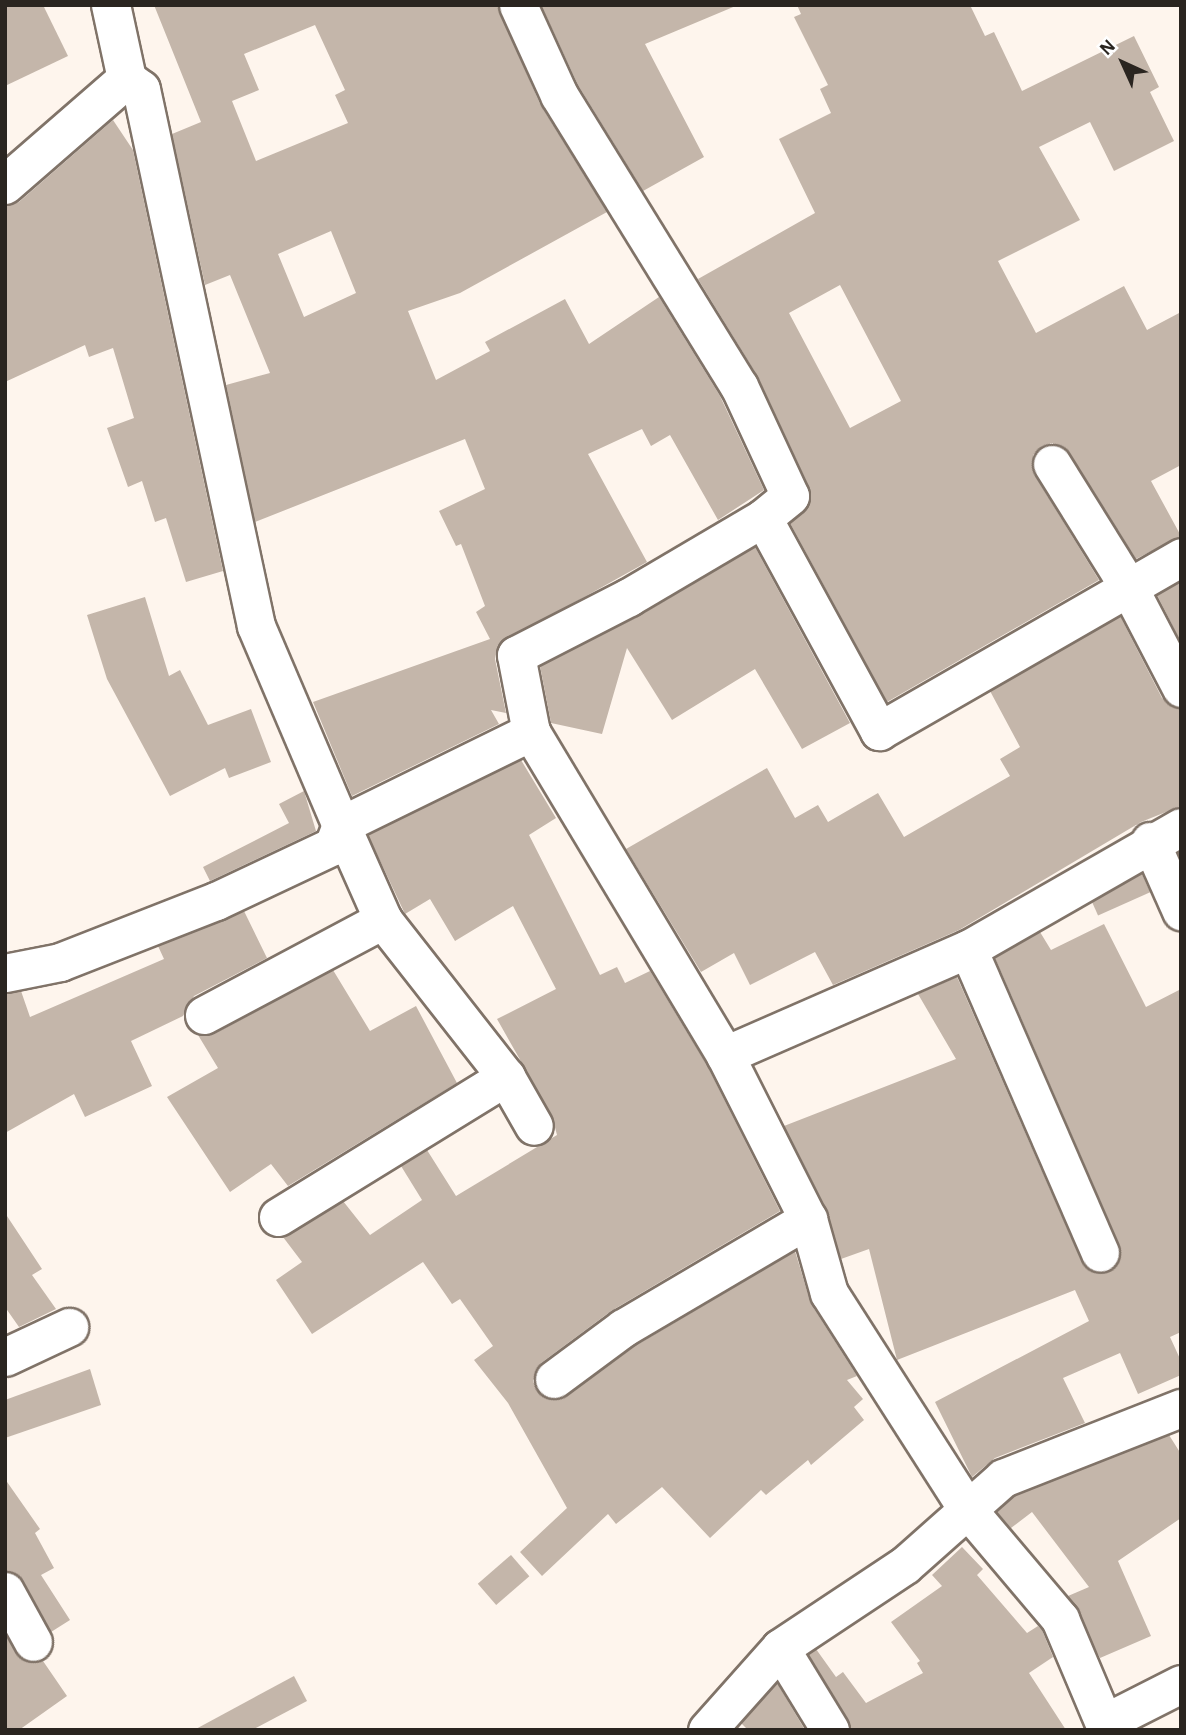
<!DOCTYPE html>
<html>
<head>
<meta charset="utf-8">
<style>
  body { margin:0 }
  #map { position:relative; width:1186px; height:1735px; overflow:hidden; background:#fef5ed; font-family:"Alegreya Sans",sans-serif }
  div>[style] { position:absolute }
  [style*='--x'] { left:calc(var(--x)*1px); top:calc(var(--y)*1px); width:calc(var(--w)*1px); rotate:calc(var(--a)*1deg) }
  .building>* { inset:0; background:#c4b6aa; transform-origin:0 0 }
  .roads { filter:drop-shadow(2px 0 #807368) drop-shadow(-2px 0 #807368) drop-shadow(0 2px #807368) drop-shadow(0 -2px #807368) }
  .street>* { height:37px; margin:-18.5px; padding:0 18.5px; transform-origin:18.5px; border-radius:18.5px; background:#fff }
  .secondary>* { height:38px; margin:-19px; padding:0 19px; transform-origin:19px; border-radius:19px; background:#fff }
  span { translate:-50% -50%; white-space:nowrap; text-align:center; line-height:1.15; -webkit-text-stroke:7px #fff; paint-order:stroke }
  .frame { position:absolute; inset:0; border:7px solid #2a2520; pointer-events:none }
  .north { position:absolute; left:1088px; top:28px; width:70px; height:70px; -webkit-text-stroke:5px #fff; paint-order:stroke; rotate:315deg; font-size:19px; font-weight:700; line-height:28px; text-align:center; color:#2a2520 }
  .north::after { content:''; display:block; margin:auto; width:24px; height:32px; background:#2a2520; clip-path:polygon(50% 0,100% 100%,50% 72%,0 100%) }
</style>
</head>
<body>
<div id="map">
  <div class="building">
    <i style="clip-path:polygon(5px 5px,43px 5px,68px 56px,5px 86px)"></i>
    <i style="clip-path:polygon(evenodd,154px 5px,497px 5px,540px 104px,607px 212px,460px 293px,408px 311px,436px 380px,490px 351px,485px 342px,565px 299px,589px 344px,659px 297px,720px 396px,764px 490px,718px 520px,670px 435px,651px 446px,642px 429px,588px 454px,647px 562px,498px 645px,495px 659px,506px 713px,491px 710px,499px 724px,352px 796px,313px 702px,490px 639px,476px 612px,485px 606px,461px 544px,456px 546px,439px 511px,485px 489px,465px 439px,255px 522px,226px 385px,270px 373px,230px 275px,205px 285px,172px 134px,201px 122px,154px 5px,315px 25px,345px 90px,335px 95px,348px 123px,256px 161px,232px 101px,259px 90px,244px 54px,315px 25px,154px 5px,331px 231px,356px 293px,304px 317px,278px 254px,331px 231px)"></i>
    <i style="clip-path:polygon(541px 5px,738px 5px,645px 44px,704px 157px,643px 191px,578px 85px)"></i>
    <i style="clip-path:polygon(evenodd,797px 5px,970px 5px,985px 36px,994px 32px,1022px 91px,1134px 36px,1159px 87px,1150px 92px,1174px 141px,1114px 171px,1090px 122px,1039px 147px,1080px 220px,998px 261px,1036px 333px,1124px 286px,1147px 330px,1181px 312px,1181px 465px,1151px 481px,1181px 536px,1136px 559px,1069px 452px,1052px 443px,1042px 446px,1033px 455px,1034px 474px,1099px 580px,887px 702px,790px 523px,809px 506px,809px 487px,758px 377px,698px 279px,815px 213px,779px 139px,831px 113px,820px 89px,828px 85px,794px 17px,801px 14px,797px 5px,840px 285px,901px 401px,850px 428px,789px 313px,840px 285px)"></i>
    <i style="clip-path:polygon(113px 120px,133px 150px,223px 571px,186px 582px,166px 518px,155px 522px,142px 481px,128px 487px,107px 428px,134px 418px,113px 348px,89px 357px,85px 345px,5px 382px,5px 206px,19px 202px)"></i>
    <i style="clip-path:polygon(755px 547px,850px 723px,802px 749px,755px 669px,672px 720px,627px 648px,602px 734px,551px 723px,540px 666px,639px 616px)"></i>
    <i style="clip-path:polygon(1181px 581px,1181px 642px,1157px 595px)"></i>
    <i style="clip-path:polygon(145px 597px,169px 676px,180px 670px,208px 725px,251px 709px,271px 762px,229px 778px,225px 768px,170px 796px,107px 679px,87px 615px)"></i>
    <i style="clip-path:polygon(1120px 616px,1162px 698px,1181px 709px,1181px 806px,1141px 822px,959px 930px,833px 985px,815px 952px,750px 985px,734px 953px,701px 972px,626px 849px,767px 768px,795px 818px,818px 805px,828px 822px,878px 793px,904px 837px,1010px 776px,1000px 759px,1020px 747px,990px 691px)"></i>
    <i style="clip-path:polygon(521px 760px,556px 818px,529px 835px,600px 975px,617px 967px,625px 983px,650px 971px,707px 1065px,780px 1211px,611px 1311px,541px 1363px,533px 1381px,537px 1391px,546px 1398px,566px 1396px,635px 1346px,795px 1251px,811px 1304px,857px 1376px,847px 1380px,863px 1399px,854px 1407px,864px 1420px,811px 1465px,808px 1460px,766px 1495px,761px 1490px,710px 1538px,662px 1487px,616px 1524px,608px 1514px,542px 1576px,520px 1552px,567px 1508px,508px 1403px,474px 1360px,493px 1346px,460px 1299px,452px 1304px,423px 1262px,312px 1334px,276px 1280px,302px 1262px,283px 1237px,343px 1201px,370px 1235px,422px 1200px,401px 1166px,427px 1150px,456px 1196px,557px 1135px,552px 1116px,497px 1019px,556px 989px,513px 906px,455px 941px,430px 899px,405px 914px,368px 835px)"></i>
    <i style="clip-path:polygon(304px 791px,316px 831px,210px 881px,203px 867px,289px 823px,279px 804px)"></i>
    <i style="left:1142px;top:874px;width:20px;height:57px;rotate:66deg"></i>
    <i style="clip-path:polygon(244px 911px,267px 958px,194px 996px,183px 1016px,131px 1041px,152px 1086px,85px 1117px,74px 1094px,5px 1133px,5px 993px,21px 991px,30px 1017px,164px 959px,158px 946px)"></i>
    <i style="clip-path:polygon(1104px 924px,1146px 1007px,1181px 989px,1181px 1332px,1170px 1337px,1181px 1361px,1181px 1375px,1138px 1394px,1120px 1353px,1063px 1378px,1085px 1423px,995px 1458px,972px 1477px,935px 1402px,1089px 1321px,1075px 1290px,897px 1360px,869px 1249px,841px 1259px,827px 1210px,784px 1126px,956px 1059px,918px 994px,957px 977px,1081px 1260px,1097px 1273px,1109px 1271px,1121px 1255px,1119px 1244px,995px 958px,1040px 932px,1051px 950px)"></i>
    <i style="clip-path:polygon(333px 970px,370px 1031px,416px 1006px,457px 1083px,288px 1186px,271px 1164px,230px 1192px,167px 1097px,218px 1068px,198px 1035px,214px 1034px)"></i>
    <i style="clip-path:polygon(5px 1213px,42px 1269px,32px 1275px,56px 1309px,19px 1327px,5px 1307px)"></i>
    <i style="clip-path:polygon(90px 1369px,101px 1405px,5px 1438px,5px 1400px)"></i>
    <i style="clip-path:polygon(1169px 1435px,1181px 1454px,1181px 1518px,1118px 1561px,1151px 1636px,1100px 1658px,1068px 1596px,1089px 1587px,1032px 1512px,1011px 1528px,997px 1512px,1014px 1496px)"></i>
    <i style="clip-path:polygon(5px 1479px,40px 1529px,35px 1533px,54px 1568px,41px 1575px,70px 1620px,51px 1632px,23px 1581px,5px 1570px)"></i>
    <i style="clip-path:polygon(962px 1547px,983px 1569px,977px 1575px,1027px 1633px,1038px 1626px,1042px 1630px,1053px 1657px,1029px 1673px,1066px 1730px,851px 1730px,808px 1654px,816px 1649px,836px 1677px,843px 1672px,866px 1703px,923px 1673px,917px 1663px,920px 1661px,891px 1622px,942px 1586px,932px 1575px)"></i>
    <i style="left:511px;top:1555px;width:28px;height:44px;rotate:49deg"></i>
    <i style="clip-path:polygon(5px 1635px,22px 1660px,43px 1661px,67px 1696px,19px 1730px,5px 1730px)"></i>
    <i style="clip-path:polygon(294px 1676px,307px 1701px,252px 1730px,194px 1730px)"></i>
    <i style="clip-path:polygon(777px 1683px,805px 1730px,748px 1730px,741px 1723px)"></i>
  </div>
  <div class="roads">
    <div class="street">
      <i style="--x:518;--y:5;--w:99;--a:65.5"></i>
      <i style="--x:559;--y:95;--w:342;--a:58.3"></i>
      <i style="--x:739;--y:386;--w:121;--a:65.1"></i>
      <i style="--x:790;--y:496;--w:35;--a:141"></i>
      <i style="--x:763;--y:518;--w:156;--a:149.5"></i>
      <i style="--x:629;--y:597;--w:127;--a:152.8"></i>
      <i style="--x:516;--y:655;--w:78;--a:79"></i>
      <i style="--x:127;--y:79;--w:17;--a:36"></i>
      <i style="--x:141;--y:89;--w:549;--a:77.91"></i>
      <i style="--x:256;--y:626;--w:216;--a:66.9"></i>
      <i style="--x:341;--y:825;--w:212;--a:-26.1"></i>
      <i style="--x:531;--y:732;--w:377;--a:59"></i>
      <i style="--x:725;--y:1055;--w:184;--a:63.2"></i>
      <i style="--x:808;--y:1219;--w:77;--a:74.2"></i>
      <i style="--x:829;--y:1293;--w:258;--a:57.4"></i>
      <i style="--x:968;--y:1510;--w:143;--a:49.8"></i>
      <i style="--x:1060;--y:1619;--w:121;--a:67.1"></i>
      <i style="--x:1052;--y:464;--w:144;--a:58.1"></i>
      <i style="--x:1128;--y:586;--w:115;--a:62.5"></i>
      <i style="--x:763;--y:518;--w:243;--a:61.4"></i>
      <i style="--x:879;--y:731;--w:349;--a:-29.9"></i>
      <i style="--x:341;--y:825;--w:104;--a:66.1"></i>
      <i style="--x:383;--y:920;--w:199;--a:51.9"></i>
      <i style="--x:506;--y:1077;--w:56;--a:60.3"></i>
      <i style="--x:1150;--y:841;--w:77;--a:66.1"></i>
      <i style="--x:968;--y:949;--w:331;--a:66.5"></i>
      <i style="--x:5;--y:973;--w:56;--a:-11.3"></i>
      <i style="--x:60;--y:962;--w:168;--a:-21.4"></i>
      <i style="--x:216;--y:901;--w:129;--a:-25.2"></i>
      <i style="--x:333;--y:846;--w:22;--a:-69"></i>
      <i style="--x:204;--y:1015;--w:203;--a:-28"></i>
      <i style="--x:725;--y:1055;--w:265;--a:-23.6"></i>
      <i style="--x:968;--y:949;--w:245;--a:-29.8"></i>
      <i style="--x:278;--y:1217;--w:268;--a:-31.6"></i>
      <i style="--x:5;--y:1357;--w:71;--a:-25.1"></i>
      <i style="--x:554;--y:1379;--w:86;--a:-36.5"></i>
      <i style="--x:623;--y:1328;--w:215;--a:-30.5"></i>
      <i style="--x:5;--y:1591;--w:58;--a:61.2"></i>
      <i style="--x:780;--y:1648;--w:96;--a:58.6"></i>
      <i style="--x:1106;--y:1722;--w:84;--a:-26.9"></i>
      <i style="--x:707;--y:1730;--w:110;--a:-48.3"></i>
      <i style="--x:780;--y:1648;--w:150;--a:-33.6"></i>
      <i style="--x:905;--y:1565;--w:131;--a:-41.6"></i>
      <i style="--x:1003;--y:1478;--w:191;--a:-21.5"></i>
    </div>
    <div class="secondary">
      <i style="--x:5;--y:185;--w:162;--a:-41"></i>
      <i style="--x:127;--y:79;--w:76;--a:-102.2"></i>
    </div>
  </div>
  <div class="frame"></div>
  <div class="north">N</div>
</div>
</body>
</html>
